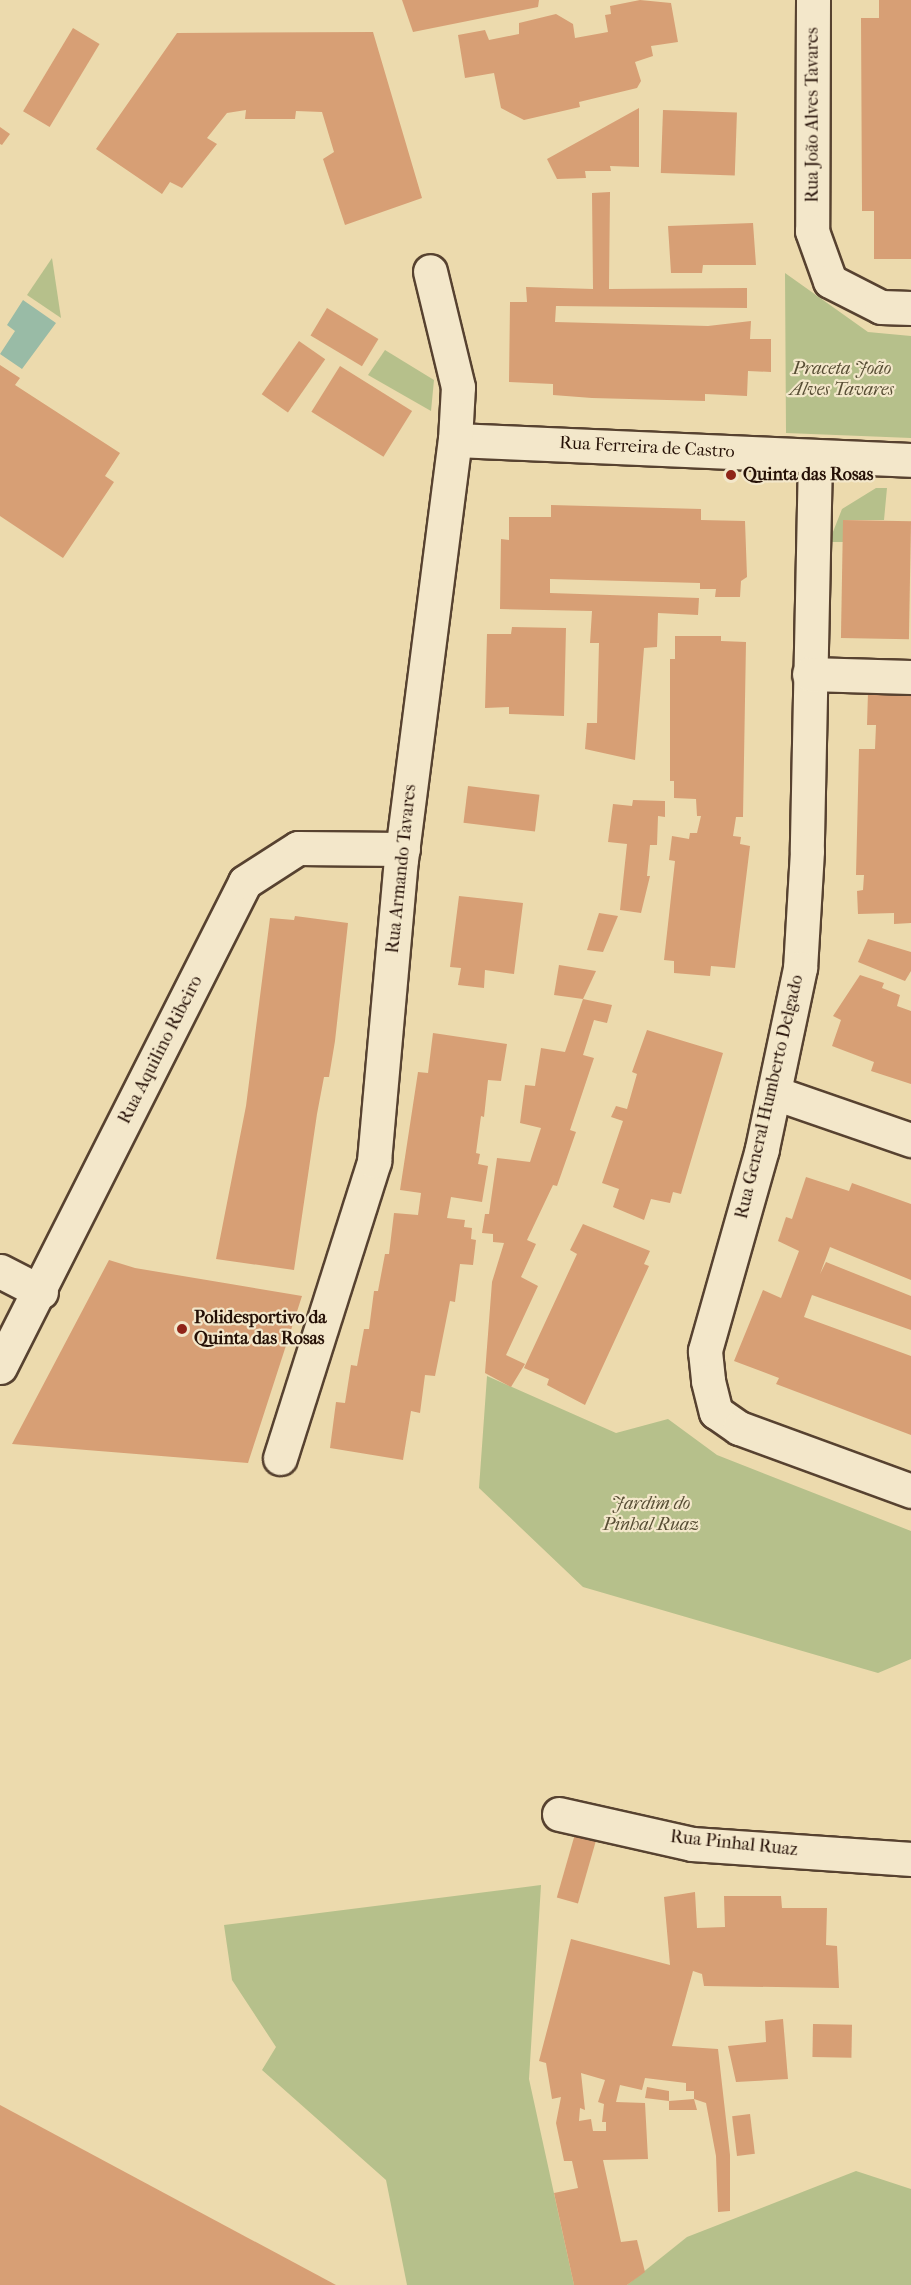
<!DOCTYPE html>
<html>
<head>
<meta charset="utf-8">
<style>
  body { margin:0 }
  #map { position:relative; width:911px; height:2285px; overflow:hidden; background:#ecdaad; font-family:"IM FELL French Canon",serif }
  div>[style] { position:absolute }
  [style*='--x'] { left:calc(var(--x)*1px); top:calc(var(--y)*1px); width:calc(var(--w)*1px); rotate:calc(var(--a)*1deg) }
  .green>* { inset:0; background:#b6c08b }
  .water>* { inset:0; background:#99bba6 }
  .building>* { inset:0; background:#d79f75; transform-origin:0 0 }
  .roads { filter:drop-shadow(2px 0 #574230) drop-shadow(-2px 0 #574230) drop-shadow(0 2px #574230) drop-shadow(0 -2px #574230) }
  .minor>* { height:33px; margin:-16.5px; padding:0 16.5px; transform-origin:16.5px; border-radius:16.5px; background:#f3e7ca }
  .dots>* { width:16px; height:16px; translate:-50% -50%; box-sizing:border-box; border:3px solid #f3e7ca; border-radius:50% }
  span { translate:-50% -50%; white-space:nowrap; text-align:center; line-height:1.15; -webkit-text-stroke:4.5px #f3e7ca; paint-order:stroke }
  .street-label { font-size:18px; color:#251006 }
  .park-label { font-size:18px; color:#584e35; font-style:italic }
  .poi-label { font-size:18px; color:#251006; font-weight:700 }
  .left { translate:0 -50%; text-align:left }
</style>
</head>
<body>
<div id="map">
  <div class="green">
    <i style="clip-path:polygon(52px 258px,61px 318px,27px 295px)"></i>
    <i style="clip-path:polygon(785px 273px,868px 332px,911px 336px,911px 438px,786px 433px)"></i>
    <i style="clip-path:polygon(385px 350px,434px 380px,431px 411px,368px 375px)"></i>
    <i style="clip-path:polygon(876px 488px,887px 488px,884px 520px,843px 520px,843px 542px,829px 542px,842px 509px)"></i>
    <i style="clip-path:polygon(487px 1376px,616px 1433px,668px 1419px,717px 1455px,911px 1531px,911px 1659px,878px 1673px,583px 1587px,479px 1488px)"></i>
    <i style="clip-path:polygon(541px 1885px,529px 2079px,574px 2285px,407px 2285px,386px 2180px,262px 2070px,276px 2047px,232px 1980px,224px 1925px)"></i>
    <i style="clip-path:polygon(856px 2171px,911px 2189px,911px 2285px,627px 2285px,687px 2237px)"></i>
  </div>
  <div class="water">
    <i style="clip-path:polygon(23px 300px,56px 323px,22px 369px,0 354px,15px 331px,7px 325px)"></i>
  </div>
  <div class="building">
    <i style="clip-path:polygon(402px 0,539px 0,538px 7px,413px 32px)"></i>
    <i style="clip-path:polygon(640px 0,671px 3px,678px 42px,651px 46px,653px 56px,635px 62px,641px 81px,637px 88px,579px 102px,580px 107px,524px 120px,501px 108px,494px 73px,465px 78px,458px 35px,485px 30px,489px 40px,519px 34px,519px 23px,556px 14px,573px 24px,575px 38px,608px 32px,605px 15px,611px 14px,610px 6px)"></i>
    <i style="clip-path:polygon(879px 0,911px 0,911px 259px,874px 259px,874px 211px,862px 211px,861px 18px,879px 18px)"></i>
    <i style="left:73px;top:28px;width:31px;height:97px;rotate:31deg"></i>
    <i style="clip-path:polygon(373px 32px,422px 198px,345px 225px,323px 159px,334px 152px,322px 112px,296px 111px,295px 119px,245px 119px,246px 110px,227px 113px,207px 138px,217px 144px,182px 188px,170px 182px,162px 194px,96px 149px,177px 33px)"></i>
    <i style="clip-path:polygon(639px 108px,639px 167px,610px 166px,611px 171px,585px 171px,586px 178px,557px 179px,547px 159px)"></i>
    <i style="left:663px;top:110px;width:74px;height:63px;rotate:2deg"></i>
    <i style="clip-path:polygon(0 127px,10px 134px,2px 145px,0 144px)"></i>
    <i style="clip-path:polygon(610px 192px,609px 289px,747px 288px,747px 308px,556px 306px,555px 322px,708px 326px,751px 321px,750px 339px,771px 339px,771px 372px,748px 371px,747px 396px,705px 394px,705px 401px,592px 398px,553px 395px,553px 384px,509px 382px,510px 302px,527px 302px,526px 287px,593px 289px,592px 193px)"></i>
    <i style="clip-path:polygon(753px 223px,756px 265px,703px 265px,702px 273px,671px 273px,668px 226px)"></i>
    <i style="left:327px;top:308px;width:60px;height:32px;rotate:31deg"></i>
    <i style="left:299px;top:341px;width:32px;height:65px;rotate:35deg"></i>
    <i style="clip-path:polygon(0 365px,20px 378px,15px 385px,120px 453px,105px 476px,114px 482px,63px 558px,0 516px)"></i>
    <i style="left:340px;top:366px;width:85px;height:54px;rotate:32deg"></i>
    <i style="clip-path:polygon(551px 505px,701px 509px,701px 520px,745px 521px,747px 577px,741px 581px,740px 597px,715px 597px,716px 589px,700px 589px,700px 583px,550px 579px,550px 593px,699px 598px,698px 615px,658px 613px,657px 647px,644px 648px,635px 760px,585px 749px,587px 723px,597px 723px,599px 643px,590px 643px,592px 611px,500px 609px,501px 539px,509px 540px,509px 517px,551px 517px)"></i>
    <i style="left:843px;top:520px;width:68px;height:118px;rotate:1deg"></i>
    <i style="clip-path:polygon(512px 627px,566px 628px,564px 716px,509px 714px,509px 707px,485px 708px,487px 634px,511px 634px)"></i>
    <i style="clip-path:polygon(675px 636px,721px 636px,721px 641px,746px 642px,743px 817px,736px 817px,733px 836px,741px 837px,740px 844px,750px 846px,735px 968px,711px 966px,710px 976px,674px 973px,674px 961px,664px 960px,675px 861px,669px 860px,672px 836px,689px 839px,690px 833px,697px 833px,701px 816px,697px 816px,696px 799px,674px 798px,674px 781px,670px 781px,670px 659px,675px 659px)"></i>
    <i style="clip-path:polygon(868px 692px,911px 694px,911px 923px,894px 924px,894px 913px,858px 914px,857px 891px,863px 890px,864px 875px,856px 875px,859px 749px,875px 749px,876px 725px,867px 725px)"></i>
    <i style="left:468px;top:786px;width:72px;height:37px;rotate:7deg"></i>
    <i style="clip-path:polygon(633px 800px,665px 801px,665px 817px,658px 816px,657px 845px,650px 845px,647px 876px,650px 876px,641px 913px,620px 910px,627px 844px,608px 842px,613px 804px,632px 806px)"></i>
    <i style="clip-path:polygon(459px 896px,523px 903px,514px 974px,485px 970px,484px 988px,458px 985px,461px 968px,450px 967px)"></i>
    <i style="clip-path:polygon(599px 913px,618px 916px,603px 952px,587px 950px)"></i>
    <i style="clip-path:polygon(295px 916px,348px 923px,335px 1041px,329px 1077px,324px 1077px,317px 1114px,294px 1270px,216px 1259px,246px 1106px,270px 918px,294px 920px)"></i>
    <i style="clip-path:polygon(868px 939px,911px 952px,911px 971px,905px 981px,858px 962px)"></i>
    <i style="clip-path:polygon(559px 965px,596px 971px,583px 999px,554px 995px)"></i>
    <i style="clip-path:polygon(860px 975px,884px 983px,882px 988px,900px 995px,897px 1006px,911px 1011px,911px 1084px,871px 1071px,874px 1062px,832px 1046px,841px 1020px,833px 1016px)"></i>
    <i style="clip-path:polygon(583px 999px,612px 1005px,607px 1023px,594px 1020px,583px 1055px,594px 1058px,570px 1130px,576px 1132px,557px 1186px,553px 1185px,527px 1240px,536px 1244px,521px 1277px,538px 1286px,506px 1355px,525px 1364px,511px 1387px,485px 1373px,492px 1282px,504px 1243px,493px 1242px,493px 1234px,482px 1233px,485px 1214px,489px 1214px,497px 1158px,530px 1162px,541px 1128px,520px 1123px,525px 1085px,535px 1086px,541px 1048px,565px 1052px)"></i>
    <i style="clip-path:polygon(647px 1030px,723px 1053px,681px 1194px,673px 1192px,670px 1203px,651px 1199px,644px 1220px,613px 1207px,619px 1189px,602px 1183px,623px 1121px,611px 1117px,616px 1106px,627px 1109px,637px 1074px,632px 1072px)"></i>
    <i style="clip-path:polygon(433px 1033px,507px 1044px,501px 1081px,488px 1080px,484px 1117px,481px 1116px,476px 1153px,480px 1154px,478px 1164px,488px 1166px,482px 1202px,451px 1197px,447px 1218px,465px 1220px,464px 1227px,472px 1228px,471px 1239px,476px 1240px,473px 1265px,460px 1264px,455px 1302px,450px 1301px,435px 1376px,425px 1375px,420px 1413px,411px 1411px,403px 1460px,330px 1448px,336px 1402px,345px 1403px,351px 1365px,357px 1366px,364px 1329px,369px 1329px,374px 1291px,378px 1291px,385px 1254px,389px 1254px,394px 1213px,418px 1215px,421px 1193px,400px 1190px,418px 1072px,428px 1073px)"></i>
    <i style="clip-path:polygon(806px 1177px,849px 1191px,852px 1183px,911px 1204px,911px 1280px,830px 1247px,820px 1274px,826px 1262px,911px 1296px,911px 1330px,812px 1295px,804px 1317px,911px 1356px,911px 1435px,776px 1384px,779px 1378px,734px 1361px,763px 1290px,781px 1298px,799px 1251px,778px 1241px,786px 1217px,792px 1219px)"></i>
    <i style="clip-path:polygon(583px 1224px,650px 1251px,644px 1264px,649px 1266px,585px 1405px,547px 1385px,549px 1379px,524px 1368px,577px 1254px,570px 1250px)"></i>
    <i style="clip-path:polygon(109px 1260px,135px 1268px,302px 1296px,248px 1463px,12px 1444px)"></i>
    <i style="left:575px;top:1834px;width:22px;height:66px;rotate:16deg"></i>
    <i style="clip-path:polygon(evenodd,695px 1892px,697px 1928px,725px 1927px,724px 1896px,781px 1896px,782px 1908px,827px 1908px,826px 1945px,837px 1946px,839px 1988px,704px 1986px,702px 1974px,693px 1971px,672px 2046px,718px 2049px,730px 2155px,730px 2211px,718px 2212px,716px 2156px,706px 2103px,694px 2099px,694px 2091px,686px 2091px,686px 2083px,645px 2078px,642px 2090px,620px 2085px,616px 2102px,645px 2103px,648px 2159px,603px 2160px,621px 2242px,637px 2240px,645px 2272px,627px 2285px,574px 2285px,554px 2193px,578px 2188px,572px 2161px,564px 2161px,556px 2123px,561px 2097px,552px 2099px,546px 2063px,539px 2061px,571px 1939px,670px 1965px,664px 1897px,695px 1892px,581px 2073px,605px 2080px,598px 2102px,604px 2104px,602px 2122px,606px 2122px,606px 2131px,593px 2131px,591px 2119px,579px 2121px,580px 2108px,585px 2110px,581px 2073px)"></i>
    <i style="clip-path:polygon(783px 2019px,788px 2079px,736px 2082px,728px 2046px,766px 2042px,765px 2021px)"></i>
    <i style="left:813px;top:2024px;width:39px;height:33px;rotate:1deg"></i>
    <i style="clip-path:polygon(647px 2087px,669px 2091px,669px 2101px,645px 2098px)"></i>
    <i style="clip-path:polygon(694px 2099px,697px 2110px,669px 2110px,669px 2101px)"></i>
    <i style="clip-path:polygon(0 2105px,336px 2285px,0 2285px)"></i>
    <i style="left:750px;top:2114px;width:40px;height:18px;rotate:83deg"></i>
  </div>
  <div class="roads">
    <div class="minor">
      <i style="--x:813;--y:0;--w:231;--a:90.2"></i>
      <i style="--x:812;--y:231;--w:53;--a:70.2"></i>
      <i style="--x:830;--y:281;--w:57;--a:27"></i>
      <i style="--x:881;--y:307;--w:30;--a:2"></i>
      <i style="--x:455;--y:440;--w:456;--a:2.5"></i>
      <i style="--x:815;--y:457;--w:394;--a:91.2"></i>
      <i style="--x:807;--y:851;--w:117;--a:93.4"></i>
      <i style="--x:800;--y:968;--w:185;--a:101.9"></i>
      <i style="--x:762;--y:1149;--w:210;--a:105.8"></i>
      <i style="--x:705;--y:1351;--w:30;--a:84"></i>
      <i style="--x:708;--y:1381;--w:32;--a:76"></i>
      <i style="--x:716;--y:1412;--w:28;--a:35"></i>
      <i style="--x:739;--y:1428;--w:183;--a:20.1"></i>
      <i style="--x:809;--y:674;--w:102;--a:1.7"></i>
      <i style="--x:775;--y:1093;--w:144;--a:19.1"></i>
      <i style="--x:0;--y:1271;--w:46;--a:27.1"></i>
      <i style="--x:0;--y:1367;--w:543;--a:-63.2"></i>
      <i style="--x:245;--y:882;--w:63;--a:-32.7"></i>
      <i style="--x:298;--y:848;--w:105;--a:0.5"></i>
      <i style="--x:280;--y:1458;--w:312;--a:-72.4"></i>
      <i style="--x:374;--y:1161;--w:302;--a:-84.9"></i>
      <i style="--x:401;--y:860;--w:423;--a:-82.7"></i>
      <i style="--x:455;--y:440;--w:53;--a:-86.8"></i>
      <i style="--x:458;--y:387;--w:119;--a:-103.6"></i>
      <i style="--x:559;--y:1814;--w:136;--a:12.7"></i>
      <i style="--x:692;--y:1844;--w:220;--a:3.9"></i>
    </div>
  </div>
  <div class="dots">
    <i style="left:731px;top:475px;background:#8f2418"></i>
    <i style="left:182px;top:1329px;background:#8f2418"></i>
  </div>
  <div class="street-label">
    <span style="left:813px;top:115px;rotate:-90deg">Rua João Alves Tavares</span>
    <span style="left:647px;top:448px;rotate:3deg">Rua Ferreira de Castro</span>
    <span style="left:402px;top:869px;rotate:-84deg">Rua Armando Tavares</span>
    <span style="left:161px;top:1050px;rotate:-63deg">Rua Aquilino Ribeiro</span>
    <span style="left:770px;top:1097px;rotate:-77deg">Rua General Humberto Delgado</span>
    <span style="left:734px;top:1844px;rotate:6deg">Rua Pinhal Ruaz</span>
  </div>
  <div class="park-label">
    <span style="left:842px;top:380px">Praceta João<br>Alves Tavares</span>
    <span style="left:651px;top:1515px">Jardim do<br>Pinhal Ruaz</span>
  </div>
  <div class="poi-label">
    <span class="left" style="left:743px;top:475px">Quinta das Rosas</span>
    <span class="left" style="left:194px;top:1329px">Polidesportivo da<br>Quinta das Rosas</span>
  </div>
</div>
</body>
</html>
